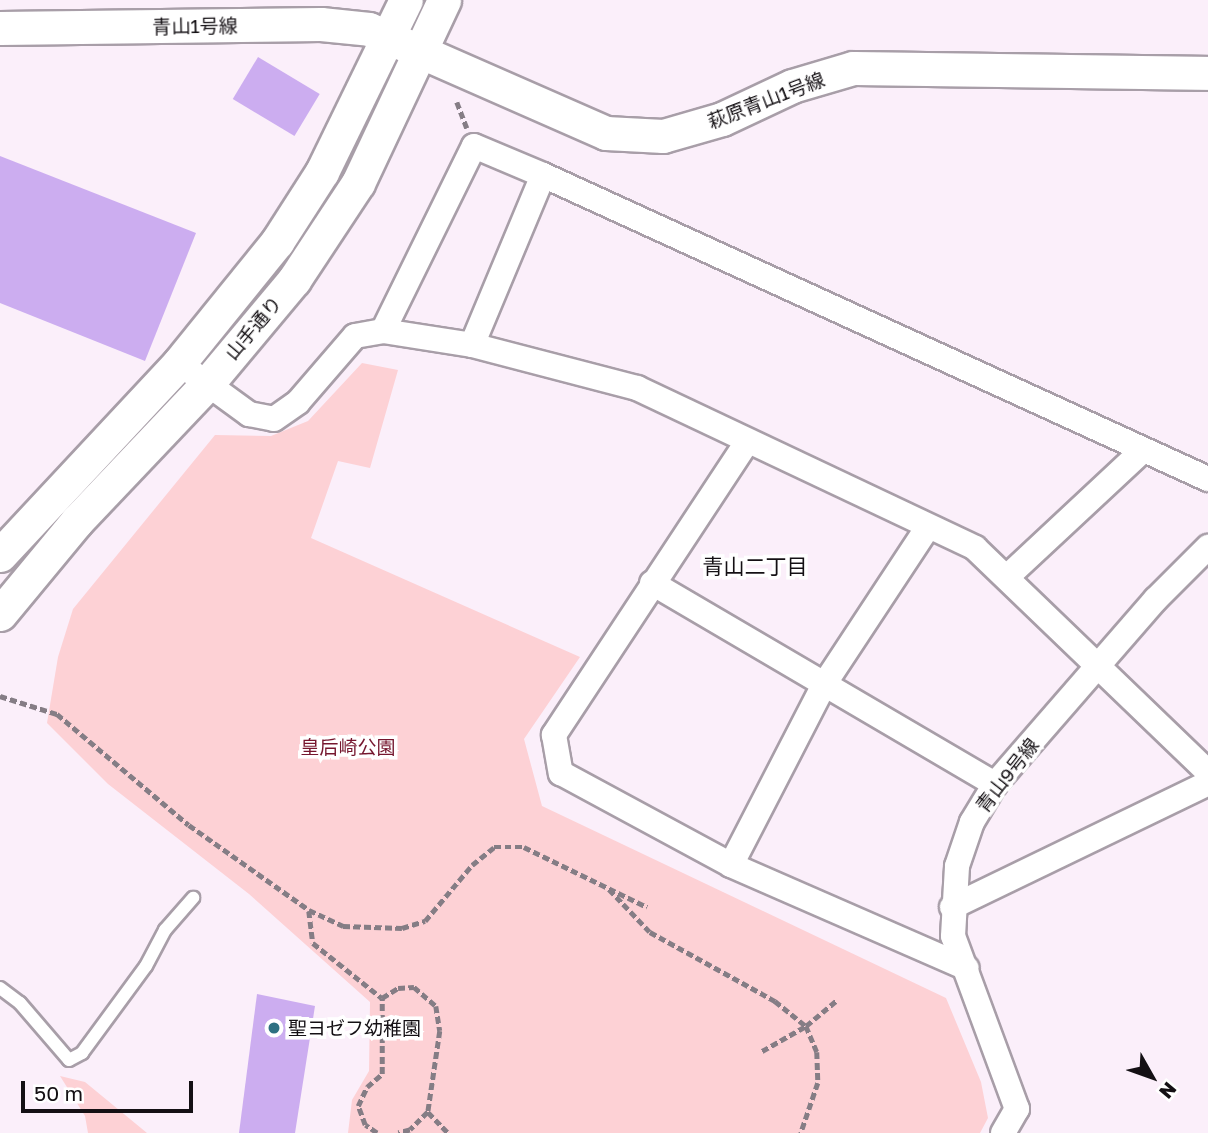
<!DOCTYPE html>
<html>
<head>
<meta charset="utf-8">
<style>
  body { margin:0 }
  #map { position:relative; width:1208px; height:1133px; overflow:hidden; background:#fbeffa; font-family:"Golos Text","Noto Sans JP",sans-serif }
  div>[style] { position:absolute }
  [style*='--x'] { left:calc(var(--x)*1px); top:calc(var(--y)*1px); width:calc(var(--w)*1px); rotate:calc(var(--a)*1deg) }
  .green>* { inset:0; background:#fdd1d5 }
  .building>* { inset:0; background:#ccadf0; transform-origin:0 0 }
  .path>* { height:4.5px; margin-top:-2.25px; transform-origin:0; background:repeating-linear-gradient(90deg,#857d85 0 7px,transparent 0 10.5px) }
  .roads { filter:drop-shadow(2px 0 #a89ea8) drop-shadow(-2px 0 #a89ea8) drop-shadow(0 2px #a89ea8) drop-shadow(0 -2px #a89ea8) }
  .lane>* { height:12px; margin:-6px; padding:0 6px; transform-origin:6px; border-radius:6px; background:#fff }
  .street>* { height:24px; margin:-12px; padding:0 12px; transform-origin:12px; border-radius:12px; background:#fff }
  .secondary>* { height:33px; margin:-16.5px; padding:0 16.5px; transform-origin:16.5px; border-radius:16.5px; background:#fff }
  .dots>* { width:19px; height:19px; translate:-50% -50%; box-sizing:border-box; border:4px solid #fff; border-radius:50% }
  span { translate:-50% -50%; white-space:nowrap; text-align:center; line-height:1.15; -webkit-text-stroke:7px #fff; paint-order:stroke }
  .street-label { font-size:19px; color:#141014 }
  .park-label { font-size:19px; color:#75162e }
  .poi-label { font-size:19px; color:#141014 }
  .left { translate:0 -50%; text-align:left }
  .neighbourhood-label { font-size:21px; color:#141014 }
  .north { position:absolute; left:1117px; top:1042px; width:70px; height:70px; -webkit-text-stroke:5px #fff; paint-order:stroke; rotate:130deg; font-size:19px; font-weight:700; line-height:28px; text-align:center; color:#141014 }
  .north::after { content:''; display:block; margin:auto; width:24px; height:32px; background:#141014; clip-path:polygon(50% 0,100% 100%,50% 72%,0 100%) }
  .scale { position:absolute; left:21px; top:1081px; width:172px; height:32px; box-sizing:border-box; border:4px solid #141014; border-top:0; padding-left:9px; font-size:21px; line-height:24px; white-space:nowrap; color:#141014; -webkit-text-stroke:5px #fff; paint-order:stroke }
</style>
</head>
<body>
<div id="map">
  <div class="green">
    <i style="clip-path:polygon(362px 363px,398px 370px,370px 468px,338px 461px,311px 538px,580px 657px,524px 739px,542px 806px,946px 998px,981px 1082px,988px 1118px,980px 1133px,348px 1133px,352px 1100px,369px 1071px,370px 1002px,249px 894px,108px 784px,47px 723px,58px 657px,73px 609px,215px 435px,271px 436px,308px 421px)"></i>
    <i style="clip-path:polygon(60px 1076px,85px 1082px,147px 1133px,88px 1133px,85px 1116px)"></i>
  </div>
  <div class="building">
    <i style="left:258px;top:57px;width:72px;height:49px;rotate:31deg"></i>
    <i style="clip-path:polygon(0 156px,196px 233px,145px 361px,0 303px)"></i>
    <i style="clip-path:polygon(257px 994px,315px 1006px,295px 1133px,239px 1133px)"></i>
  </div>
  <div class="path">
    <i style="--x:457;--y:102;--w:28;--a:69"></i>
    <i style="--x:0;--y:696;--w:60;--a:17.5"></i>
    <i style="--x:57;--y:714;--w:172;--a:40.1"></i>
    <i style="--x:189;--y:825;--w:147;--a:35.3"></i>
    <i style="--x:309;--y:910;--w:38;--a:25"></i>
    <i style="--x:343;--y:926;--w:59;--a:1.9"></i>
    <i style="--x:402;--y:928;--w:24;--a:-17"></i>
    <i style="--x:425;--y:921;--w:73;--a:-50"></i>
    <i style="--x:472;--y:865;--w:28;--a:-39"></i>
    <i style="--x:494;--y:847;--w:30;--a:0"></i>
    <i style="--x:524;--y:847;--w:137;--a:26"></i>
    <i style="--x:609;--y:889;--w:59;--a:46.4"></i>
    <i style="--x:650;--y:932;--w:143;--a:28.9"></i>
    <i style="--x:775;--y:1001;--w:40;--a:39"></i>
    <i style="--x:806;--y:1026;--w:28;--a:67"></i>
    <i style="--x:817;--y:1052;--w:31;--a:88"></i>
    <i style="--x:818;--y:1083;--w:53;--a:108.8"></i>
    <i style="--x:309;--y:911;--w:32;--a:83"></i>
    <i style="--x:313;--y:943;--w:88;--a:38.6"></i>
    <i style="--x:382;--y:998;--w:19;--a:-32"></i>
    <i style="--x:398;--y:988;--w:16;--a:-4"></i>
    <i style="--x:414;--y:987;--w:29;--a:41"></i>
    <i style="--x:436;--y:1006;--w:25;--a:81"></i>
    <i style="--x:440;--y:1031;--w:82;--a:98.4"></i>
    <i style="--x:428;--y:1112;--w:25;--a:135"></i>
    <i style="--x:410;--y:1130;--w:12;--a:166"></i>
    <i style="--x:762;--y:1051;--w:51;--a:-29.6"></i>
    <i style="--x:806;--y:1026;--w:40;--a:-40"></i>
    <i style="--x:428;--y:1112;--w:29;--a:46"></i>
    <i style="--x:377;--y:1133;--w:14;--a:-146"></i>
    <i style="--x:365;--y:1125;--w:20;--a:-110"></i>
    <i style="--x:358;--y:1106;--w:21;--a:-65"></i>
    <i style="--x:367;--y:1087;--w:20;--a:-41"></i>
    <i style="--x:382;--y:1074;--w:76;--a:-90"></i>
  </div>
  <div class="roads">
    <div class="lane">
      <i style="--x:0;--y:988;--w:25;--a:37"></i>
      <i style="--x:20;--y:1003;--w:75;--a:49.3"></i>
      <i style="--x:69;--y:1060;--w:15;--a:-28"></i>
      <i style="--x:82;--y:1053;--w:108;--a:-53.7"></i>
      <i style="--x:146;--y:966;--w:41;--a:-62.2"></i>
      <i style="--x:165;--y:930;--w:43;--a:-48.8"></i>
    </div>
    <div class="street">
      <i style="--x:383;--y:331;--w:206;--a:-63.8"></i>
      <i style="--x:474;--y:146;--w:75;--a:22.8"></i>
      <i style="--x:472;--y:345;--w:184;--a:-67.3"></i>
      <i style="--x:543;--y:175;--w:731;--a:24.57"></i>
      <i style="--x:179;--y:363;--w:87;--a:36.1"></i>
      <i style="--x:249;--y:414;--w:25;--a:11"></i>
      <i style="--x:274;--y:419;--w:29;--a:-35"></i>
      <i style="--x:298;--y:402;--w:87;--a:-49.2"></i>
      <i style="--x:355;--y:336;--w:28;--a:-10"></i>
      <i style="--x:383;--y:331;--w:90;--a:8.9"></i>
      <i style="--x:472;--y:345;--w:171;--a:14.6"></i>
      <i style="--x:637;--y:388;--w:374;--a:25.3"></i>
      <i style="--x:975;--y:548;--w:323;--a:43.9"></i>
      <i style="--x:747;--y:442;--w:351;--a:123.4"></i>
      <i style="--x:554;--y:735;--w:39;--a:80"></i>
      <i style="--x:561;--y:773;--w:193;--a:28.4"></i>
      <i style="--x:731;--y:865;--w:257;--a:23.6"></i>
      <i style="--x:1007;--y:577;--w:186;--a:-43"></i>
      <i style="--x:652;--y:583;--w:398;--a:30.4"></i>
      <i style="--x:731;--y:865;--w:205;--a:-62.7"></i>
      <i style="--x:825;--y:683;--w:187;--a:-56.6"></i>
      <i style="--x:952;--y:907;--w:284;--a:-25.8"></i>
      <i style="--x:1003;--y:1133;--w:28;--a:-60"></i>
      <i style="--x:1017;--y:1109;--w:184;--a:-110.3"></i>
      <i style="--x:953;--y:936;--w:70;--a:-86.7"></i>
      <i style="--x:957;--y:866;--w:46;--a:-71.2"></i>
      <i style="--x:972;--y:822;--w:44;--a:-58.8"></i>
      <i style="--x:995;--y:784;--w:245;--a:-49"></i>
      <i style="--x:1156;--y:599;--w:74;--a:-45"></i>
    </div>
    <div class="secondary">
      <i style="--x:0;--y:28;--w:321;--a:-0.7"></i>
      <i style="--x:321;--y:24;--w:48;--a:5.9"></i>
      <i style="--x:369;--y:29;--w:259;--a:23.7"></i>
      <i style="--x:606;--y:133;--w:57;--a:3"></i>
      <i style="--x:663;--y:136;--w:61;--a:-16.1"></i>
      <i style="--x:722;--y:119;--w:77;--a:-25.2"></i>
      <i style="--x:792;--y:86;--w:64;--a:-16.4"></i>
      <i style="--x:853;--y:68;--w:355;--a:0.8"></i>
      <i style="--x:0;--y:555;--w:262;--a:-47"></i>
      <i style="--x:179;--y:363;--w:156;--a:-51"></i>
      <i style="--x:277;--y:242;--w:83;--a:-57.3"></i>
      <i style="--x:322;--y:172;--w:191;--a:-64"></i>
      <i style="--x:0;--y:614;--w:121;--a:-50.4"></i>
      <i style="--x:77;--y:521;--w:189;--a:-46.5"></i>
      <i style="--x:207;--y:384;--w:136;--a:-50.1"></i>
      <i style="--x:294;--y:280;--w:116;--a:-56.6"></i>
      <i style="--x:358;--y:183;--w:202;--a:-64.8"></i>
    </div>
  </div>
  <div class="dots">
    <i style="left:274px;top:1028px;background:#2d7081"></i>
  </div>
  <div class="street-label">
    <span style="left:195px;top:26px;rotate:-1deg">青山1号線</span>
    <span style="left:766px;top:100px;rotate:-21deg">萩原青山1号線</span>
    <span style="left:253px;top:328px;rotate:-50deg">山手通り</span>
    <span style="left:1007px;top:775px;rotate:-52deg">青山9号線</span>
  </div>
  <div class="park-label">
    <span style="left:348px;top:747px">皇后崎公園</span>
  </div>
  <div class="poi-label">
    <span class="left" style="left:288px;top:1028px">聖ヨゼフ幼稚園</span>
  </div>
  <div class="neighbourhood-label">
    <span style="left:755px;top:566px">青山二丁目</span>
  </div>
  <div class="north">N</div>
  <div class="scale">50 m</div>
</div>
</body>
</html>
